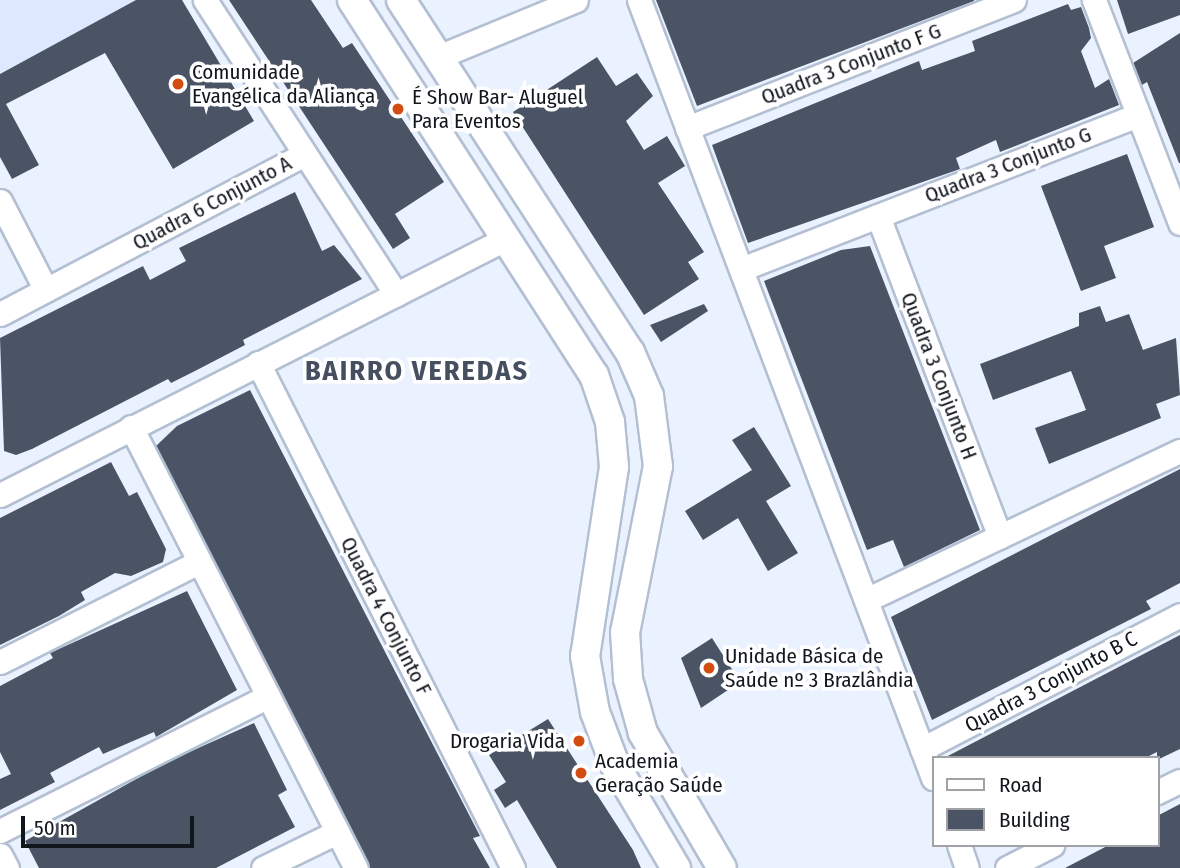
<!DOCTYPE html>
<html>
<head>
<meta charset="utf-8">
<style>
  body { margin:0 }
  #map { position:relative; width:1180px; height:868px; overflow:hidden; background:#ebf2ff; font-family:"Fira Sans Condensed",sans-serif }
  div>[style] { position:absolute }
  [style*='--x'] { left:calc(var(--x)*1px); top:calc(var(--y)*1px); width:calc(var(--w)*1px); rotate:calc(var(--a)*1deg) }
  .built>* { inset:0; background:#dce9fe }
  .building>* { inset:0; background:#4a5465 }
  .roads { filter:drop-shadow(2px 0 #b3bfd2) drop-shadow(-2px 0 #b3bfd2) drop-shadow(0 2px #b3bfd2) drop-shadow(0 -2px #b3bfd2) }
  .minor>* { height:23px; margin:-11.5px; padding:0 11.5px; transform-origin:11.5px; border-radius:11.5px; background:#fff }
  .tertiary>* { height:28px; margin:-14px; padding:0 14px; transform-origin:14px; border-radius:14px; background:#fff }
  .dots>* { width:19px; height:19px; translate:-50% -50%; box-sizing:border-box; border:4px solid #fff; border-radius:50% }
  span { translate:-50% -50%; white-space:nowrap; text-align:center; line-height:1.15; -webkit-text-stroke:7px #fff; paint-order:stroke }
  .street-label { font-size:21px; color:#12161d }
  .poi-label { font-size:21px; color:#12161d }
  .left { translate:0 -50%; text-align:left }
  .right { translate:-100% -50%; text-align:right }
  .district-label { font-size:28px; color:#454f60; font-weight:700; letter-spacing:2px }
  .legend { position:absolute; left:932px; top:756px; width:228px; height:91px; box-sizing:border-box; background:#fff; border:2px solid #a0a2a5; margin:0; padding:9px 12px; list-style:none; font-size:21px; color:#12161d }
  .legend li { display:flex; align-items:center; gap:14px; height:35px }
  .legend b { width:35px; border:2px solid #a0a2a5 }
  .scale { position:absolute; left:21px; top:816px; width:173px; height:32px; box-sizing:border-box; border:4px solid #12161d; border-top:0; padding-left:9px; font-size:21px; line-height:24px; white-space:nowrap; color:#12161d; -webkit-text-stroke:5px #fff; paint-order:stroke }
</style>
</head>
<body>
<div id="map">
  <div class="built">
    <i style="clip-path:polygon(0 0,140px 0,0 73px)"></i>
  </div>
  <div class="building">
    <i style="clip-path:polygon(136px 0,182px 0,254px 121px,173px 169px,105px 53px,6px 104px,39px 165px,12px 179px,0 157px,0 74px)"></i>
    <i style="clip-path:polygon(229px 0,311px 0,343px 48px,352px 43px,444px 182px,395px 214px,410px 238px,393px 249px)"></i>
    <i style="clip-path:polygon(656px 0,974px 0,974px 1px,697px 106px)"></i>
    <i style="clip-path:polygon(1117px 0,1180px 0,1180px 15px,1128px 34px)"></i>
    <i style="clip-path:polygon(1068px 4px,1071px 10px,1081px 7px,1089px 28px,1091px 38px,1081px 51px,1095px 88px,1109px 79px,1119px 105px,1000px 152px,996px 140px,956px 158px,960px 169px,748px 243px,712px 145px,919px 61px,922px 70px,975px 51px,972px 41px)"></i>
    <i style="clip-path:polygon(1180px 33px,1180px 163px,1179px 163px,1147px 82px,1142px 85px,1133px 63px)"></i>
    <i style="clip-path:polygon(597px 57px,616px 86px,637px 73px,653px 96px,626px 121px,644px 150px,667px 136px,685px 166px,658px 183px,704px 252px,688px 262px,699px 279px,644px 315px,513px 112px)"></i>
    <i style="clip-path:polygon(1127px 154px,1154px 227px,1104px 246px,1116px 278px,1081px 291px,1041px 186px)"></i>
    <i style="clip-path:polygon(295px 192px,322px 251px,334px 245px,362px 279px,243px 340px,245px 345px,195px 371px,171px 383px,168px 379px,32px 449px,16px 455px,4px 451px,0 338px,143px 266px,150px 280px,186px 261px,179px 248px)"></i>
    <i style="clip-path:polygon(870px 246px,980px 530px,904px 567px,893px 540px,867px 550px,764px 281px,841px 250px)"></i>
    <i style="clip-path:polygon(704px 304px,708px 311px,661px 342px,650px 325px)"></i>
    <i style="clip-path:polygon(1100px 306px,1106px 322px,1129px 314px,1143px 350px,1176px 338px,1180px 395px,1156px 404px,1161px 418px,1049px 464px,1035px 428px,1086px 410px,1071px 371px,993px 400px,980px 364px,1079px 326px,1079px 313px)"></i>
    <i style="clip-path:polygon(250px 390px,480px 836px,473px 838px,490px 868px,370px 868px,156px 446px,177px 426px)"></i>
    <i style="clip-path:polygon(754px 427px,791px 486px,766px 501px,798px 553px,768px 571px,738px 518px,703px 540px,685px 511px,752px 470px,732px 440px)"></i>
    <i style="clip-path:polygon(111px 462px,129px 496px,137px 492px,166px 549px,163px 562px,131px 576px,115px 573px,81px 592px,85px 600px,59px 616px,0 645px,0 518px)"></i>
    <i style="clip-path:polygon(1180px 469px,1180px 583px,1146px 601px,1151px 609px,932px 720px,891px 617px)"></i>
    <i style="clip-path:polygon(187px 591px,237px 690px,156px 737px,154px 732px,103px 754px,99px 747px,50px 773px,55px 782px,0 810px,0 779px,11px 774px,0 752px,0 686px,53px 658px,50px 653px)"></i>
    <i style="clip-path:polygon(1180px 635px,1180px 749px,1157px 760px,1157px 752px,1145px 758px,944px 758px)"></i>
    <i style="clip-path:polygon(712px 638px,740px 682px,701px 708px,681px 658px)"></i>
    <i style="clip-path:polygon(548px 719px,633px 850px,641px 868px,557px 868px,517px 800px,505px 808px,494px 790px,506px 782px,489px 755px)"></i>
    <i style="clip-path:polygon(254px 723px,287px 790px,278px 795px,295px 827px,216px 868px,39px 868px,25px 841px,165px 763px)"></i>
    <i style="clip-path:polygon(1180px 804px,1180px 868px,1065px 868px,1109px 845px,1157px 845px,1157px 816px)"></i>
  </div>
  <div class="roads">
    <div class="minor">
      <i style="--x:205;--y:0;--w:351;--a:57"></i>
      <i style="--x:639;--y:0;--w:832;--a:69.3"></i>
      <i style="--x:1094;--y:0;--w:239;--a:68.9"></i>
      <i style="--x:438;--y:57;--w:149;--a:-22.4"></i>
      <i style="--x:687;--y:128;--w:351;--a:-21.4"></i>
      <i style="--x:0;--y:201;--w:100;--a:62.7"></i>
      <i style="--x:878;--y:216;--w:343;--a:69.2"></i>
      <i style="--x:741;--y:269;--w:426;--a:-21.2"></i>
      <i style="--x:0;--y:314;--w:344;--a:-27.7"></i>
      <i style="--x:258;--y:363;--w:566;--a:63.21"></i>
      <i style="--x:131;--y:427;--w:495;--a:63"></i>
      <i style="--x:0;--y:495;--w:566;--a:-26.88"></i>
      <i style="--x:866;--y:600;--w:348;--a:-25.4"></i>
      <i style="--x:0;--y:662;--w:223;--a:-26.7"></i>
      <i style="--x:922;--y:749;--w:291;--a:-27.4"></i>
      <i style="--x:1157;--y:792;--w:25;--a:-26"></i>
      <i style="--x:0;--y:831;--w:300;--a:-26.7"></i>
      <i style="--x:959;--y:845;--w:24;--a:71"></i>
      <i style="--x:0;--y:855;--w:15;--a:62"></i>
      <i style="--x:263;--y:868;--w:82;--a:-25.9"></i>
      <i style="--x:1007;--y:868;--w:51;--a:-27.1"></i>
    </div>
    <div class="tertiary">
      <i style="--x:352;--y:0;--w:446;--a:57.2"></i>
      <i style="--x:594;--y:375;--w:50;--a:71.2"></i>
      <i style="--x:610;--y:422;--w:45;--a:84.9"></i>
      <i style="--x:614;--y:467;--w:191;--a:98.7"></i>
      <i style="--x:585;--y:656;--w:57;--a:79.9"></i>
      <i style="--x:595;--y:712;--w:57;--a:69.3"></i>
      <i style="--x:615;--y:765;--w:120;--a:59.4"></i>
      <i style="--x:401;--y:0;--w:420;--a:57"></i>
      <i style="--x:630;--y:352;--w:48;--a:66.6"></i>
      <i style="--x:649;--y:396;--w:71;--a:82.7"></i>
      <i style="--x:658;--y:466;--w:169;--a:101.2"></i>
      <i style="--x:625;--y:632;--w:47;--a:86.3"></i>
      <i style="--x:628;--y:679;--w:56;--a:74.5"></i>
      <i style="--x:643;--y:733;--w:156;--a:59.7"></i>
    </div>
  </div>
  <div class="dots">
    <i style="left:178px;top:84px;background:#d34d12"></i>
    <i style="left:398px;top:109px;background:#d34d12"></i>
    <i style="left:709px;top:668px;background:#d34d12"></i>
    <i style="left:579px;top:741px;background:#d34d12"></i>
    <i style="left:581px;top:773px;background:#d34d12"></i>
  </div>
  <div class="street-label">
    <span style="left:851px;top:64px;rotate:-21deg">Quadra 3 Conjunto F G</span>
    <span style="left:1008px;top:165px;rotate:-21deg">Quadra 3 Conjunto G</span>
    <span style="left:212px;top:203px;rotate:-28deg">Quadra 6 Conjunto A</span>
    <span style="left:939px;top:376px;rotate:69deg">Quadra 3 Conjunto H</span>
    <span style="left:386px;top:616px;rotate:63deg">Quadra 4 Conjunto F</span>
    <span style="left:1051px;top:682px;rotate:-28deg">Quadra 3 Conjunto B C</span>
  </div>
  <div class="poi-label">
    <span class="left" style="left:192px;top:84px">Comunidade<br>Evangélica da Aliança</span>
    <span class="left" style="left:412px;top:109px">É Show Bar- Aluguel<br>Para Eventos</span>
    <span class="left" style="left:725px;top:668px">Unidade Básica de<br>Saúde nº 3 Brazlândia</span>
    <span class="right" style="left:565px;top:741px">Drogaria Vida</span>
    <span class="left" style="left:595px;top:773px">Academia<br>Geração Saúde</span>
  </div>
  <div class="district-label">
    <span style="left:417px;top:371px">BAIRRO VEREDAS</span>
  </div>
  <ul class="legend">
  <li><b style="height:9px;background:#fff"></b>Road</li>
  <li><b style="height:19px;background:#4a5465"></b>Building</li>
  </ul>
  <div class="scale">50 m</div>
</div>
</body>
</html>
